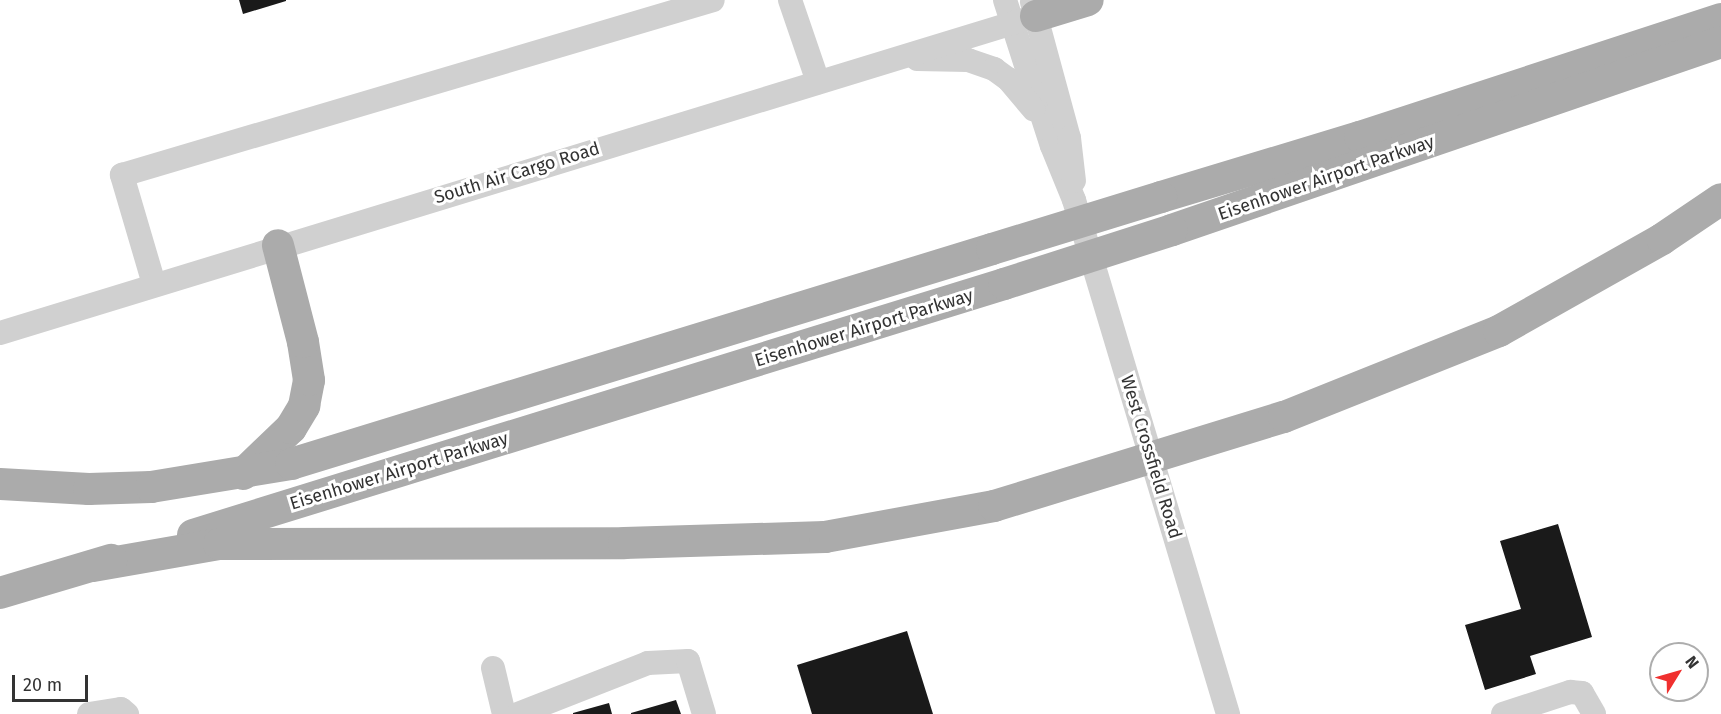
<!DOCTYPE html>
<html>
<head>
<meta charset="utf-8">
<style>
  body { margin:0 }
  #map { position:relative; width:1721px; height:714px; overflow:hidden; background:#fff; font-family:"Fira Sans",sans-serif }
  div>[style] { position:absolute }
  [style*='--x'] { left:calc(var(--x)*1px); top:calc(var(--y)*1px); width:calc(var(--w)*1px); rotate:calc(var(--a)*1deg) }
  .building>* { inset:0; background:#1a1a1a }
  .minor>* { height:24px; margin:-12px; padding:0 12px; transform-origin:12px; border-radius:12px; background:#d0d0d0 }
  .major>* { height:32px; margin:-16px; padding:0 16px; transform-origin:16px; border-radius:16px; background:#ababab }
  .major-bridge>* { height:32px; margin:-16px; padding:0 16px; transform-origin:16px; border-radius:16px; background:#ababab }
  span { translate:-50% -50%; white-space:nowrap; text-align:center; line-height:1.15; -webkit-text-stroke:6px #fff; paint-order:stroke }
  .street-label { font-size:18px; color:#333 }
  .north { position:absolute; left:1649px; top:642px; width:60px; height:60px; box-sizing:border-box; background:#fff; border:2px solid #adadad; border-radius:50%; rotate:53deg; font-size:16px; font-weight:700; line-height:24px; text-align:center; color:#333 }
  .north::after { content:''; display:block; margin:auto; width:21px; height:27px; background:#f0302f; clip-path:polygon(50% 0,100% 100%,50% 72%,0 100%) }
  .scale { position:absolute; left:12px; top:675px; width:76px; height:27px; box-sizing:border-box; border:3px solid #333; border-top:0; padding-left:8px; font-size:18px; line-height:21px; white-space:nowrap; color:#333; -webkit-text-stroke:4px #fff; paint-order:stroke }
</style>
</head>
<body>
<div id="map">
  <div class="building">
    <i style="clip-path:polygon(239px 0,286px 0,286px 1px,243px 14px)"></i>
    <i style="clip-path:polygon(1558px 524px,1592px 637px,1530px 656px,1536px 674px,1485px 690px,1465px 625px,1521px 609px,1500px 541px)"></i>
    <i style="clip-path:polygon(907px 631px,933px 714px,812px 714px,797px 665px)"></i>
    <i style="clip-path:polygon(676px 700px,681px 714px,631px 714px,631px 713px)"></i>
    <i style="clip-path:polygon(609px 703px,612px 714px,573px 714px,573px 713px)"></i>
  </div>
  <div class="minor">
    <i style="--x:790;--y:0;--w:87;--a:71.1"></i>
    <i style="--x:1005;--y:0;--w:153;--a:72.2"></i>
    <i style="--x:1052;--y:146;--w:58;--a:67.8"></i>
    <i style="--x:1074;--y:200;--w:537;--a:73.32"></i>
    <i style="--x:1032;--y:2;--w:141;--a:74.8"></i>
    <i style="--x:1069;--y:138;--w:43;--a:83.4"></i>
    <i style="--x:917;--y:59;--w:51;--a:1.1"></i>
    <i style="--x:968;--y:60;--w:28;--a:19"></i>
    <i style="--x:994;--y:69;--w:17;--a:36"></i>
    <i style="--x:1008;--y:79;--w:40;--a:50"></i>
    <i style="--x:154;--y:284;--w:114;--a:-106.4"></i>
    <i style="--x:122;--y:175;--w:616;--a:-16.49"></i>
    <i style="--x:0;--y:333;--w:1083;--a:-17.01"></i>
    <i style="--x:493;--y:668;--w:47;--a:76.6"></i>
    <i style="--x:89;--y:714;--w:32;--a:-9"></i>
    <i style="--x:121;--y:709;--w:8;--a:40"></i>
    <i style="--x:518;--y:714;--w:140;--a:-21.4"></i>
    <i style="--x:648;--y:663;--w:40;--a:-2.9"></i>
    <i style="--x:688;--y:661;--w:55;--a:73.2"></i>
    <i style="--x:1503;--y:714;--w:71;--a:-18.2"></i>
    <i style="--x:1570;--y:692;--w:12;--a:5"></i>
    <i style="--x:1582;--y:693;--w:24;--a:60"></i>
  </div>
  <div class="major">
    <i style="--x:1036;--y:16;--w:54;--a:-17.1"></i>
    <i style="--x:1161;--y:197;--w:208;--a:-16.8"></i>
    <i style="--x:1360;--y:137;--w:380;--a:-18.1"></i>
    <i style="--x:1172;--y:230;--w:580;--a:-18.9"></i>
    <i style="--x:243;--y:474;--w:66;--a:-43.8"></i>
    <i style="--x:291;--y:428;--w:26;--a:-59"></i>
    <i style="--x:304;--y:406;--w:26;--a:-79"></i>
    <i style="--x:309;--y:380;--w:38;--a:-99"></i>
    <i style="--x:303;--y:342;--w:100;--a:-104.5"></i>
    <i style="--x:0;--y:484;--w:89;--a:3.2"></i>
    <i style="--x:89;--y:489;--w:62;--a:-1.8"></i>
    <i style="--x:151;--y:487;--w:142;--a:-9.3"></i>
    <i style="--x:291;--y:464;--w:733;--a:-17.05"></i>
    <i style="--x:193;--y:535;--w:849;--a:-17.2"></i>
    <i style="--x:93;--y:566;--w:128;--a:-9.9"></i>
    <i style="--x:219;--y:544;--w:405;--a:-0.1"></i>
    <i style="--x:624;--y:543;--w:201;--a:-1.7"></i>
    <i style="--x:825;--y:537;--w:172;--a:-10.4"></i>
    <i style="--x:994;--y:506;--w:303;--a:-17.1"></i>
    <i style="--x:1284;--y:417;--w:232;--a:-21.8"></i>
    <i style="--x:1499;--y:331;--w:187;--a:-29.4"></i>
    <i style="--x:1662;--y:239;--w:71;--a:-34.1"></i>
    <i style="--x:0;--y:593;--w:116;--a:-16.6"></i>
  </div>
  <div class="major-bridge">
    <i style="--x:992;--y:249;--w:177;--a:-17.1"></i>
    <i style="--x:1004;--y:284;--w:176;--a:-17.8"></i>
  </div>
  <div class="street-label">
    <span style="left:517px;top:173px;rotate:-17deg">South Air Cargo Road</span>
    <span style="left:1326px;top:178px;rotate:-19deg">Eisenhower Airport Parkway</span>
    <span style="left:864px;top:328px;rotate:-17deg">Eisenhower Airport Parkway</span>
    <span style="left:1151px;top:457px;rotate:73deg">West Crossfield Road</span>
    <span style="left:399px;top:471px;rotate:-17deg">Eisenhower Airport Parkway</span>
  </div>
  <div class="north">N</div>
  <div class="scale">20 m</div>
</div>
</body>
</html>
